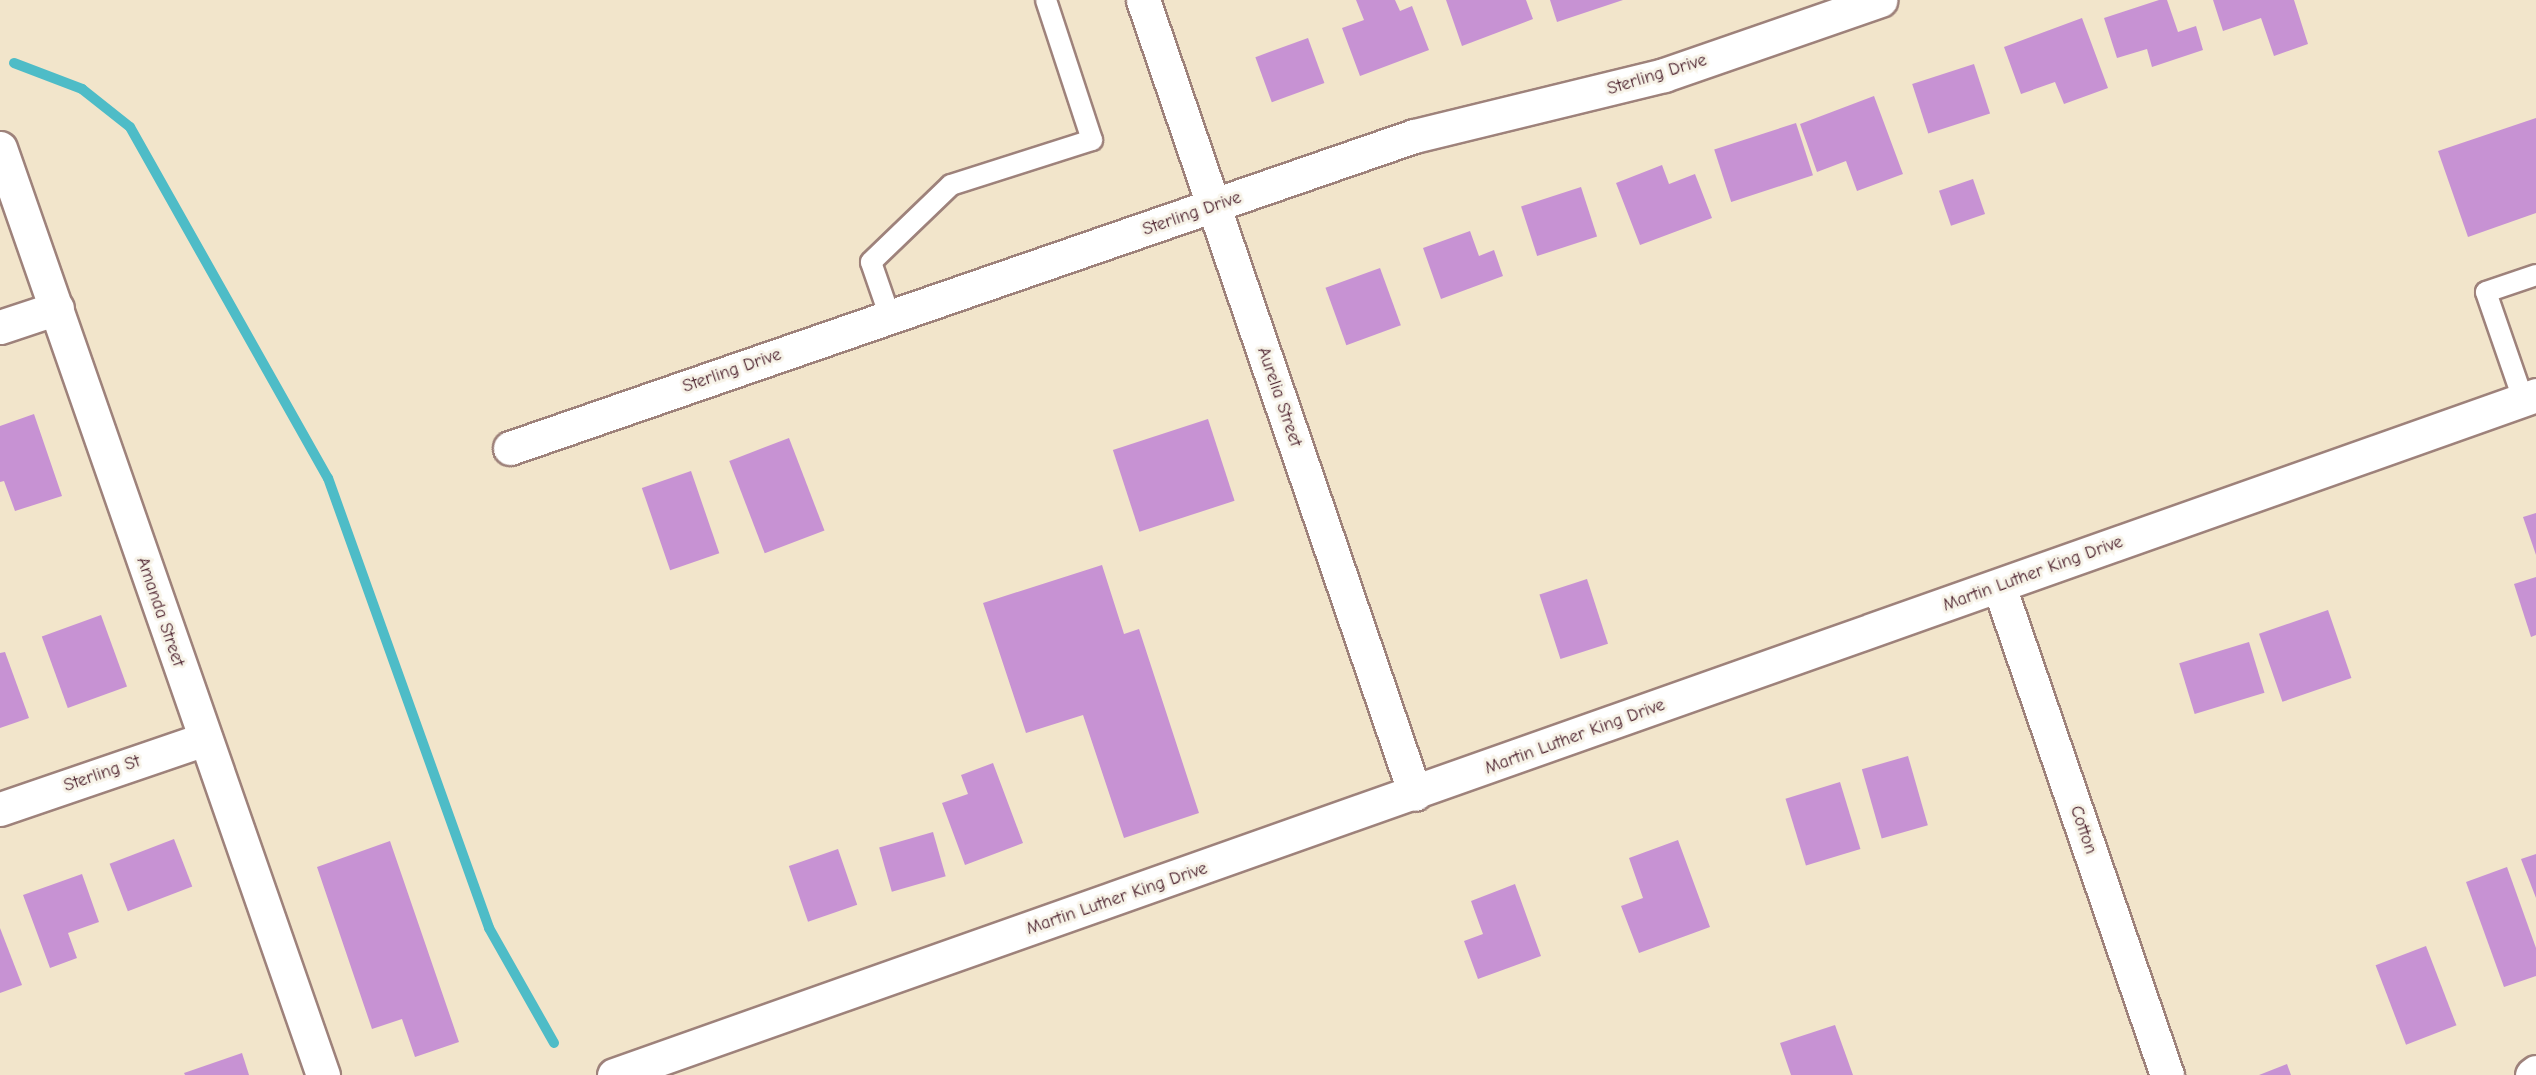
<!DOCTYPE html>
<html>
<head>
<meta charset="utf-8">
<style>
  body { margin:0 }
  #map { position:relative; width:2536px; height:1075px; overflow:hidden; background:#f2e5cb; font-family:"Comic Neue",sans-serif }
  div>[style] { position:absolute }
  [style*='--x'] { left:calc(var(--x)*1px); top:calc(var(--y)*1px); width:calc(var(--w)*1px); rotate:calc(var(--a)*1deg) }
  .stream>* { height:10px; margin:-5px; padding:0 5px; transform-origin:5px; border-radius:5px; background:#4ebcc7 }
  .building>* { inset:0; background:#c792d3; transform-origin:0 0 }
  .roads { filter:drop-shadow(2px 0 #9e827b) drop-shadow(-2px 0 #9e827b) drop-shadow(0 2px #9e827b) drop-shadow(0 -2px #9e827b) }
  .lane>* { height:20px; margin:-10px; padding:0 10px; transform-origin:10px; border-radius:10px; background:#fff }
  .street>* { height:33px; margin:-16.5px; padding:0 16.5px; transform-origin:16.5px; border-radius:16.5px; background:#fff }
  .secondary>* { height:33px; margin:-16.5px; padding:0 16.5px; transform-origin:16.5px; border-radius:16.5px; background:#fff }
  span { translate:-50% -50%; white-space:nowrap; text-align:center; line-height:1.15; -webkit-text-stroke:6px #f7f3e8; paint-order:stroke }
  .street-label { font-size:18px; color:#4a1f2b }
</style>
</head>
<body>
<div id="map">
  <div class="stream">
    <i style="--x:14;--y:63;--w:73;--a:20.9"></i>
    <i style="--x:82;--y:89;--w:61;--a:38.4"></i>
    <i style="--x:130;--y:127;--w:403;--a:60.6"></i>
    <i style="--x:328;--y:478;--w:478;--a:70.3"></i>
    <i style="--x:489;--y:928;--w:132;--a:60.5"></i>
  </div>
  <div class="building">
    <i style="clip-path:polygon(1356px 0,1395px 0,1400px 11px,1412px 6px,1429px 50px,1360px 76px,1342px 28px,1364px 20px)"></i>
    <i style="clip-path:polygon(1446px 0,1526px 0,1533px 19px,1462px 46px)"></i>
    <i style="clip-path:polygon(1550px 0,1623px 0,1557px 22px)"></i>
    <i style="clip-path:polygon(2159px 0,2167px 0,2178px 32px,2196px 26px,2203px 50px,2152px 67px,2147px 49px,2117px 58px,2104px 18px)"></i>
    <i style="clip-path:polygon(2213px 0,2294px 0,2308px 44px,2274px 56px,2261px 18px,2223px 31px)"></i>
    <i style="clip-path:polygon(2082px 18px,2108px 88px,2064px 104px,2055px 82px,2021px 94px,2004px 47px)"></i>
    <i style="left:1308px;top:38px;width:48px;height:56px;rotate:70deg"></i>
    <i style="left:1974px;top:64px;width:52px;height:65px;rotate:72deg"></i>
    <i style="clip-path:polygon(1874px 96px,1903px 174px,1857px 191px,1846px 161px,1817px 172px,1800px 124px)"></i>
    <i style="clip-path:polygon(2536px 118px,2536px 213px,2468px 237px,2438px 151px)"></i>
    <i style="left:1796px;top:123px;width:55px;height:86px;rotate:72deg"></i>
    <i style="clip-path:polygon(1662px 165px,1669px 184px,1695px 174px,1712px 218px,1640px 245px,1616px 183px)"></i>
    <i style="left:1973px;top:179px;width:37px;height:36px;rotate:71deg"></i>
    <i style="left:1581px;top:187px;width:52px;height:63px;rotate:72deg"></i>
    <i style="clip-path:polygon(1470px 231px,1479px 256px,1494px 250px,1503px 276px,1441px 299px,1423px 248px)"></i>
    <i style="left:1380px;top:268px;width:61px;height:58px;rotate:70deg"></i>
    <i style="clip-path:polygon(34px 414px,62px 496px,15px 511px,4px 481px,0 482px,0 426px)"></i>
    <i style="left:1208px;top:419px;width:86px;height:100px;rotate:72deg"></i>
    <i style="left:789px;top:438px;width:99px;height:64px;rotate:69deg"></i>
    <i style="left:691px;top:471px;width:87px;height:52px;rotate:71deg"></i>
    <i style="clip-path:polygon(2536px 513px,2536px 555px,2523px 517px)"></i>
    <i style="clip-path:polygon(1102px 565px,1124px 634px,1139px 629px,1199px 813px,1124px 838px,1083px 715px,1026px 733px,983px 603px)"></i>
    <i style="clip-path:polygon(2536px 577px,2536px 635px,2531px 637px,2514px 584px)"></i>
    <i style="left:1587px;top:579px;width:68px;height:50px;rotate:72deg"></i>
    <i style="left:2328px;top:610px;width:72px;height:73px;rotate:71deg"></i>
    <i style="left:101px;top:615px;width:76px;height:63px;rotate:70deg"></i>
    <i style="left:2249px;top:642px;width:53px;height:73px;rotate:73deg"></i>
    <i style="clip-path:polygon(5px 652px,29px 718px,0 728px,0 653px)"></i>
    <i style="left:1908px;top:756px;width:72px;height:48px;rotate:74deg"></i>
    <i style="clip-path:polygon(993px 763px,1023px 843px,965px 865px,942px 803px,968px 794px,961px 775px)"></i>
    <i style="left:1840px;top:782px;width:70px;height:57px;rotate:73deg"></i>
    <i style="left:933px;top:832px;width:46px;height:56px;rotate:74deg"></i>
    <i style="left:174px;top:839px;width:51px;height:69px;rotate:69deg"></i>
    <i style="clip-path:polygon(1678px 840px,1710px 927px,1639px 953px,1621px 906px,1643px 898px,1629px 858px)"></i>
    <i style="clip-path:polygon(390px 841px,459px 1042px,415px 1057px,402px 1019px,372px 1029px,317px 867px)"></i>
    <i style="left:838px;top:849px;width:59px;height:52px;rotate:71deg"></i>
    <i style="clip-path:polygon(2536px 854px,2536px 898px,2521px 859px)"></i>
    <i style="clip-path:polygon(2507px 867px,2536px 948px,2536px 976px,2504px 987px,2466px 882px)"></i>
    <i style="clip-path:polygon(82px 874px,99px 922px,68px 933px,77px 958px,50px 968px,23px 895px)"></i>
    <i style="clip-path:polygon(1515px 884px,1541px 956px,1478px 979px,1464px 941px,1483px 934px,1471px 901px)"></i>
    <i style="clip-path:polygon(0 928px,22px 985px,0 993px)"></i>
    <i style="left:2426px;top:946px;width:85px;height:54px;rotate:69deg"></i>
    <i style="clip-path:polygon(1835px 1025px,1853px 1075px,1791px 1075px,1780px 1043px)"></i>
    <i style="clip-path:polygon(242px 1053px,249px 1075px,185px 1075px,184px 1073px)"></i>
    <i style="clip-path:polygon(2287px 1064px,2291px 1075px,2259px 1075px)"></i>
  </div>
  <div class="roads">
    <div class="lane">
      <i style="--x:890;--y:317;--w:58;--a:-109.1"></i>
      <i style="--x:871;--y:262;--w:111;--a:-43.9"></i>
      <i style="--x:951;--y:185;--w:148;--a:-17.7"></i>
      <i style="--x:1092;--y:140;--w:147;--a:-108.2"></i>
      <i style="--x:2523;--y:399;--w:113;--a:-109.1"></i>
      <i style="--x:2486;--y:292;--w:53;--a:-18.8"></i>
    </div>
    <div class="street">
      <i style="--x:1143;--y:0;--w:839;--a:71.09"></i>
      <i style="--x:0;--y:148;--w:982;--a:70.79"></i>
      <i style="--x:0;--y:327;--w:60;--a:-18.4"></i>
      <i style="--x:510;--y:448;--w:956;--a:-19.04"></i>
      <i style="--x:1414;--y:136;--w:257;--a:-13.7"></i>
      <i style="--x:1664;--y:75;--w:229;--a:-19.1"></i>
      <i style="--x:1999;--y:586;--w:517;--a:71.04"></i>
      <i style="--x:0;--y:809;--w:216;--a:-18.9"></i>
      <i style="--x:2532;--y:1075;--w:5;--a:-37"></i>
    </div>
    <div class="secondary">
      <i style="--x:614;--y:1075;--w:2039;--a:-19.48"></i>
    </div>
  </div>
  <div class="street-label">
    <span style="left:1657px;top:75px;rotate:-17deg">Sterling Drive</span>
    <span style="left:1192px;top:214px;rotate:-19deg">Sterling Drive</span>
    <span style="left:732px;top:371px;rotate:-19deg">Sterling Drive</span>
    <span style="left:1279px;top:397px;rotate:71deg">Aurelia Street</span>
    <span style="left:2033px;top:574px;rotate:-20deg">Martin Luther King Drive</span>
    <span style="left:160px;top:612px;rotate:71deg">Amanda Street</span>
    <span style="left:1575px;top:737px;rotate:-20deg">Martin Luther King Drive</span>
    <span style="left:102px;top:774px;rotate:-19deg">Sterling St</span>
    <span style="left:2083px;top:830px;rotate:71deg">Cotton</span>
    <span style="left:1117px;top:899px;rotate:-19deg">Martin Luther King Drive</span>
  </div>
</div>
</body>
</html>
